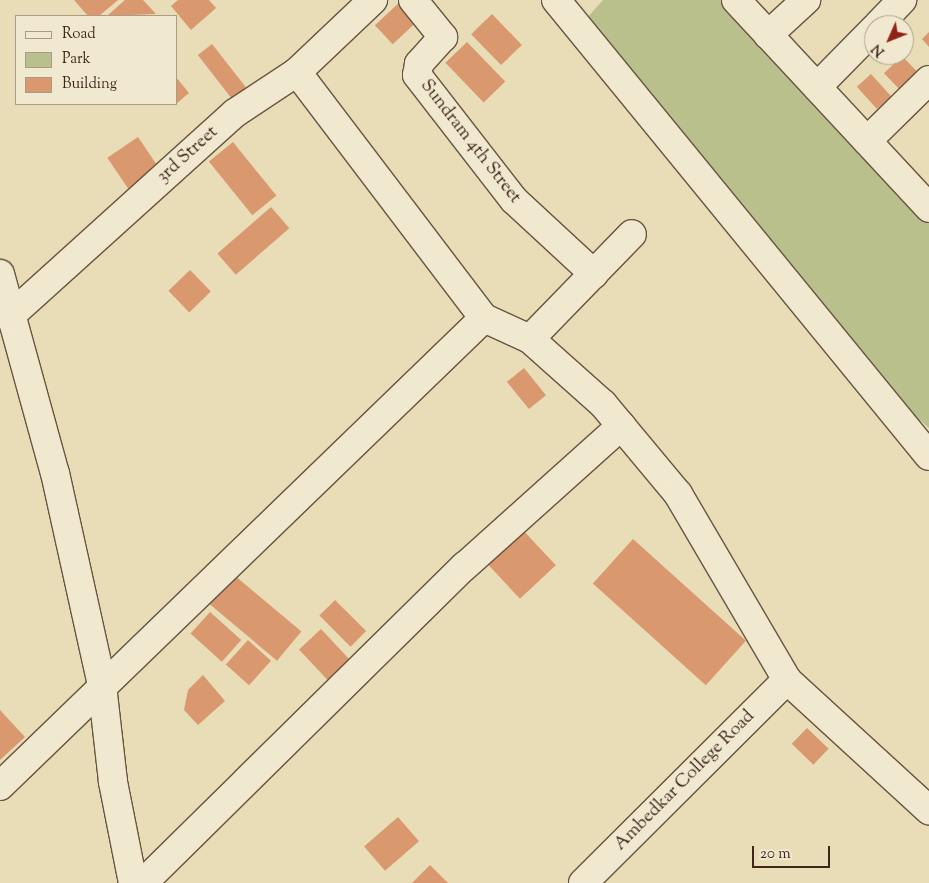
<!DOCTYPE html>
<html>
<head>
<meta charset="utf-8">
<style>
  body { margin:0 }
  #map { position:relative; width:929px; height:883px; overflow:hidden; background:#e8ddb6; font-family:"Sorts Mill Goudy",serif }
  div>[style] { position:absolute }
  [style*='--x'] { left:calc(var(--x)*1px); top:calc(var(--y)*1px); width:calc(var(--w)*1px); rotate:calc(var(--a)*1deg) }
  .green>* { inset:0; background:#b9c08c }
  .building>* { inset:0; background:#da986e; transform-origin:0 0 }
  .roads { filter:drop-shadow(1px 0 #695442) drop-shadow(-1px 0 #695442) drop-shadow(0 1px #695442) drop-shadow(0 -1px #695442) }
  .street>* { height:28px; margin:-14px; padding:0 14px; transform-origin:14px; border-radius:14px; background:#f0e9d0 }
  span { translate:-50% -50%; white-space:nowrap; text-align:center; line-height:1.15; -webkit-text-stroke:4px #f0e9d0; paint-order:stroke }
  .street-label { font-size:18px; color:#3f261b }
  .legend { position:absolute; left:15px; top:15px; width:162px; height:90px; box-sizing:border-box; background:#f0e9d0; border:1px solid #a99b88; margin:0; padding:6px 9px; list-style:none; font-size:15px; color:#3f261b }
  .legend li { display:flex; align-items:center; gap:10px; height:25px }
  .legend b { width:25px; border:1px solid #a99b88 }
  .north { position:absolute; left:864px; top:15px; width:50px; height:50px; box-sizing:border-box; background:#f0e9d0; border:1px solid #a99b88; border-radius:50%; rotate:226deg; font-size:14px; font-weight:700; line-height:20px; text-align:center; color:#3f261b }
  .north::after { content:''; display:block; margin:auto; width:18px; height:22px; background:#8f2418; clip-path:polygon(50% 0,100% 100%,50% 72%,0 100%) }
  .scale { position:absolute; left:752px; top:846px; width:78px; height:22px; box-sizing:border-box; border:2px solid #3f261b; border-top:0; padding-left:6px; font-size:15px; line-height:18px; white-space:nowrap; color:#3f261b; -webkit-text-stroke:4px #f0e9d0; paint-order:stroke }
</style>
</head>
<body>
<div id="map">
  <div class="green">
    <i style="clip-path:polygon(603px 0,733px 0,929px 215px,929px 428px,907px 409px,587px 18px)"></i>
  </div>
  <div class="building">
    <i style="clip-path:polygon(74px 0,118px 0,99px 16px,88px 16px)"></i>
    <i style="clip-path:polygon(125px 0,143px 0,156px 14px,107px 16px)"></i>
    <i style="clip-path:polygon(178px 0,209px 0,216px 8px,191px 30px,171px 6px)"></i>
    <i style="left:402px;top:0;width:26px;height:37px;rotate:47deg"></i>
    <i style="left:492px;top:14px;width:43px;height:29px;rotate:46deg"></i>
    <i style="clip-path:polygon(929px 32px,929px 47px,922px 39px)"></i>
    <i style="left:467px;top:42px;width:55px;height:30px;rotate:46deg"></i>
    <i style="left:212px;top:44px;width:61px;height:18px;rotate:52deg"></i>
    <i style="clip-path:polygon(878px 55px,894px 55px,886px 63px)"></i>
    <i style="left:902px;top:56px;width:30px;height:25px;rotate:46deg"></i>
    <i style="left:871px;top:74px;width:30px;height:19px;rotate:48deg"></i>
    <i style="clip-path:polygon(176px 77px,189px 93px,176px 104px)"></i>
    <i style="left:138px;top:137px;width:41px;height:37px;rotate:56deg"></i>
    <i style="left:233px;top:142px;width:69px;height:31px;rotate:51deg"></i>
    <i style="left:271px;top:207px;width:28px;height:71px;rotate:49deg"></i>
    <i style="left:190px;top:270px;width:30px;height:30px;rotate:46deg"></i>
    <i style="left:524px;top:368px;width:35px;height:22px;rotate:51deg"></i>
    <i style="left:521px;top:528px;width:51px;height:49px;rotate:47deg"></i>
    <i style="left:633px;top:539px;width:152px;height:60px;rotate:42deg"></i>
    <i style="left:234px;top:575px;width:88px;height:38px;rotate:40deg"></i>
    <i style="left:335px;top:600px;width:44px;height:22px;rotate:45deg"></i>
    <i style="left:210px;top:612px;width:42px;height:29px;rotate:42deg"></i>
    <i style="left:321px;top:629px;width:48px;height:30px;rotate:47deg"></i>
    <i style="left:248px;top:640px;width:31px;height:33px;rotate:42deg"></i>
    <i style="clip-path:polygon(203px 675px,225px 701px,198px 725px,184px 710px,188px 690px)"></i>
    <i style="clip-path:polygon(0 710px,25px 737px,0 760px)"></i>
    <i style="left:807px;top:728px;width:30px;height:22px;rotate:44deg"></i>
    <i style="left:398px;top:817px;width:32px;height:45px;rotate:49deg"></i>
    <i style="clip-path:polygon(430px 865px,448px 883px,412px 883px)"></i>
  </div>
  <div class="roads">
    <div class="street">
      <i style="--x:413;--y:0;--w:48;--a:51"></i>
      <i style="--x:443;--y:37;--w:36;--a:132"></i>
      <i style="--x:419;--y:64;--w:11;--a:100"></i>
      <i style="--x:417;--y:75;--w:158;--a:52.2"></i>
      <i style="--x:514;--y:200;--w:109;--a:42.8"></i>
      <i style="--x:556;--y:0;--w:589;--a:50.72"></i>
      <i style="--x:736;--y:0;--w:284;--a:47.1"></i>
      <i style="--x:878;--y:25;--w:35;--a:-46"></i>
      <i style="--x:768;--y:35;--w:52;--a:-42.6"></i>
      <i style="--x:297;--y:72;--w:309;--a:52.8"></i>
      <i style="--x:484;--y:318;--w:51;--a:24.5"></i>
      <i style="--x:530;--y:339;--w:98;--a:41.7"></i>
      <i style="--x:603;--y:404;--w:117;--a:50.2"></i>
      <i style="--x:678;--y:494;--w:216;--a:59.6"></i>
      <i style="--x:787;--y:680;--w:193;--a:42.5"></i>
      <i style="--x:817;--y:87;--w:81;--a:-45.5"></i>
      <i style="--x:867;--y:141;--w:87;--a:-44.5"></i>
      <i style="--x:0;--y:274;--w:206;--a:74.6"></i>
      <i style="--x:55;--y:473;--w:217;--a:77.5"></i>
      <i style="--x:102;--y:685;--w:98;--a:83.5"></i>
      <i style="--x:113;--y:782;--w:103;--a:78.8"></i>
      <i style="--x:9;--y:317;--w:304;--a:-42.1"></i>
      <i style="--x:235;--y:113;--w:74;--a:-33.5"></i>
      <i style="--x:297;--y:72;--w:105;--a:-43.5"></i>
      <i style="--x:530;--y:339;--w:146;--a:-45.8"></i>
      <i style="--x:0;--y:786;--w:673;--a:-44.04"></i>
      <i style="--x:143;--y:883;--w:452;--a:-44.6"></i>
      <i style="--x:465;--y:566;--w:210;--a:-41.9"></i>
      <i style="--x:583;--y:883;--w:288;--a:-44.9"></i>
    </div>
  </div>
  <div class="street-label">
    <span style="left:470px;top:142px;rotate:52deg">Sundram 4th Street</span>
    <span style="left:188px;top:155px;rotate:-42deg">3rd Street</span>
    <span style="left:685px;top:781px;rotate:-45deg">Ambedkar College Road</span>
  </div>
  <ul class="legend">
  <li><b style="height:6px;background:#f0e9d0"></b>Road</li>
  <li><b style="height:14px;background:#b9c08c"></b>Park</li>
  <li><b style="height:14px;background:#da986e"></b>Building</li>
  </ul>
  <div class="north">N</div>
  <div class="scale">20 m</div>
</div>
</body>
</html>
